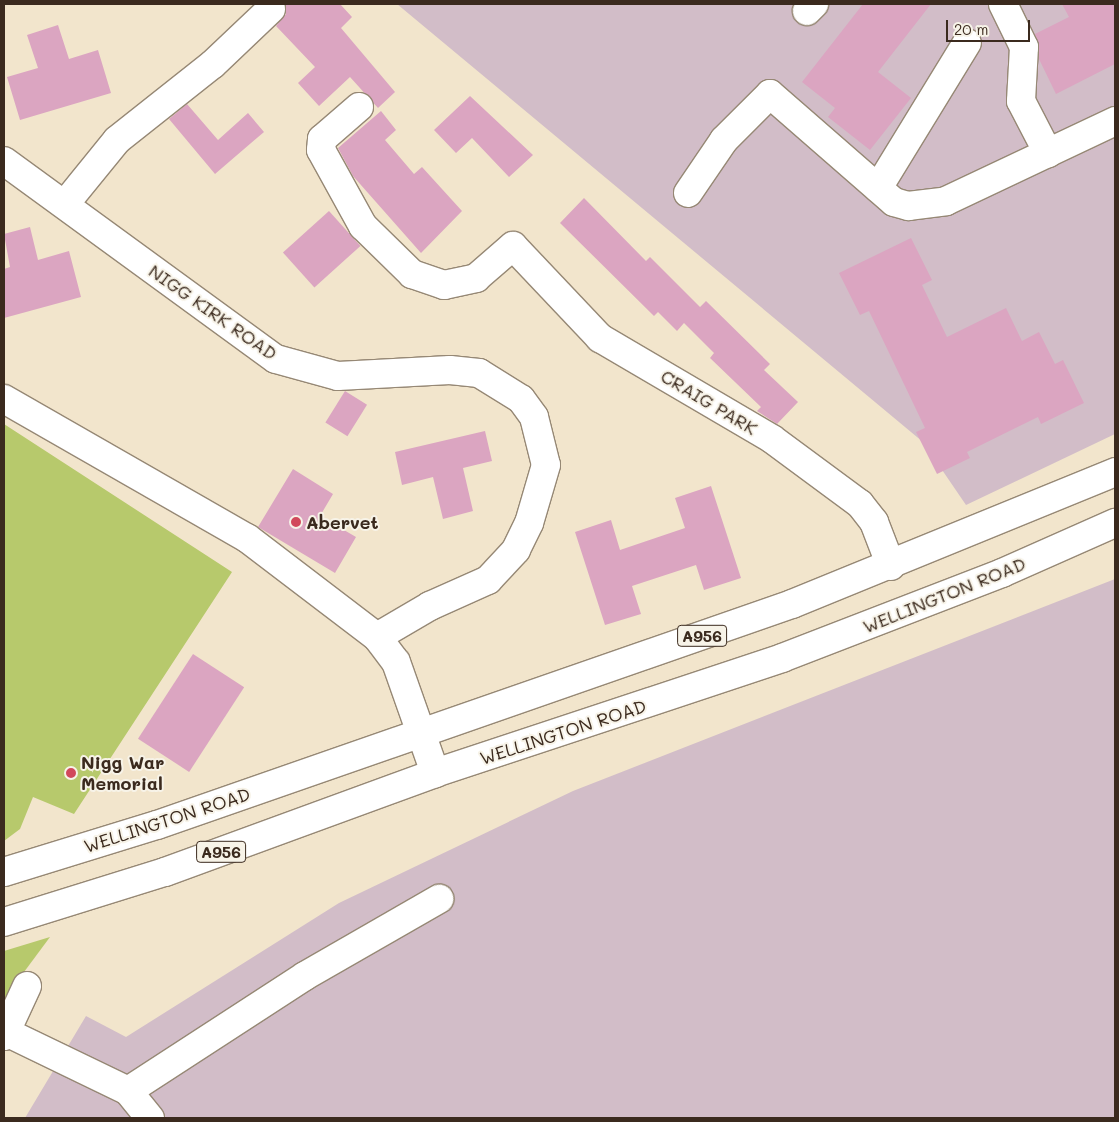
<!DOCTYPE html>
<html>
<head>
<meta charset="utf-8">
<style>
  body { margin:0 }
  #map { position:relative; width:1119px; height:1122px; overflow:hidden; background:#f2e5cc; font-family:Mali,sans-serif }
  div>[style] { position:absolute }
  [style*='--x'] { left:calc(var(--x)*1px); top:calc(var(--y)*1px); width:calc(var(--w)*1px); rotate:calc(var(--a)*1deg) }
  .industrial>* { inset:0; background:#d2bdc8 }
  .green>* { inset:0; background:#b7c96c }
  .building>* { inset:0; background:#dba5c1; transform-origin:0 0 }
  .roads { filter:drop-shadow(1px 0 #968875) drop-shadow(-1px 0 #968875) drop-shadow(0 1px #968875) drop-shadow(0 -1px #968875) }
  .minor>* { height:28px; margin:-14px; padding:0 14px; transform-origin:14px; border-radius:14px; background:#fff }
  .major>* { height:28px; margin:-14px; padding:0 14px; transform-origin:14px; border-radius:14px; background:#fff }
  .dots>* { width:14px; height:14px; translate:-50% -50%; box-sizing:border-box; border:2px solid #f7f3e8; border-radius:50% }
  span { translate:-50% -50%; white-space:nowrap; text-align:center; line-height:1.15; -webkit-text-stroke:4px #f7f3e8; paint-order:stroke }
  .shield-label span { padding:1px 4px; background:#f7f3e8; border:1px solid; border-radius:4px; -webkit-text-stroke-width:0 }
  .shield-label { font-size:16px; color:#3b2a1e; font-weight:700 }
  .street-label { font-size:18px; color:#3b2a1e }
  .poi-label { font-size:18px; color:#3b2a1e; font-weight:700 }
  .left { translate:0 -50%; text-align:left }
  .frame { position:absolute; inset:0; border:5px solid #3b2a1e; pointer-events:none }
  .scale { position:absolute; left:946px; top:20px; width:84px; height:22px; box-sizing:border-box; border:2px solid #3b2a1e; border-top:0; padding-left:6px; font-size:15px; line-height:18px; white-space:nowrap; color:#3b2a1e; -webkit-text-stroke:4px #f7f3e8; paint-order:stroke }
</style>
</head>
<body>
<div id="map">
  <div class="industrial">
    <i style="clip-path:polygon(397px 4px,1115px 4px,1115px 434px,966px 505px,923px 442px)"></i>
    <i style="clip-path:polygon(1115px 579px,1115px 1118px,25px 1118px,86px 1016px,126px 1037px,339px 903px,573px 791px)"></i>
  </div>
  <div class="green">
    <i style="clip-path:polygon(4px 424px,232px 572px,74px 814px,33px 797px,20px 829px,4px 841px)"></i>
    <i style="clip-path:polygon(50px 937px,4px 999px,4px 951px)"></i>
  </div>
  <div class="building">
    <i style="clip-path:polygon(285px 4px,340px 4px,352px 17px,341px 28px,395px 92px,378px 108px,350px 77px,319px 106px,298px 83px,315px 67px,276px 26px,286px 14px)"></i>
    <i style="clip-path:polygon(863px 4px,931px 4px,878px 72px,911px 98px,870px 150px,828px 117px,835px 108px,802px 82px)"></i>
    <i style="clip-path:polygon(1062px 4px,1115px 4px,1115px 64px,1056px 94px,1039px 59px,1035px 34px,1069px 17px)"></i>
    <i style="clip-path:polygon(58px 25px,69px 59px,98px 50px,111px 93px,20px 120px,7px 77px,38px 68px,27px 35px)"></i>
    <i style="clip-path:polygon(470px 96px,533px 155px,509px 177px,472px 138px,456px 153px,434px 130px)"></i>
    <i style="clip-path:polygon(187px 104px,218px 140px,248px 113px,264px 132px,215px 174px,169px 119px)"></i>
    <i style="clip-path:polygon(381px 111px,396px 130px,385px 140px,414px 174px,422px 167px,462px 211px,421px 253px,353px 176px,338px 148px)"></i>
    <i style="clip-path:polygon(584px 198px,646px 261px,650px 257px,700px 307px,706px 301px,770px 364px,764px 370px,798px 402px,777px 424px,757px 411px,761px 407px,710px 358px,714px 353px,684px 323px,677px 331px,658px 312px,654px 316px,560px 223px)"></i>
    <i style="left:329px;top:211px;width:47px;height:62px;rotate:48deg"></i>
    <i style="clip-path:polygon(30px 227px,38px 260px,69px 251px,81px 297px,4px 318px,4px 269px,10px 267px,4px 234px)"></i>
    <i style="clip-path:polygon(911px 238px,932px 280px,922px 285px,947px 337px,1006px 308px,1022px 341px,1039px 332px,1055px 364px,1063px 360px,1084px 403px,1041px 424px,1038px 417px,967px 452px,970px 458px,937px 474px,916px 432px,925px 428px,869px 311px,860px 315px,839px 273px)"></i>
    <i style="left:345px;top:391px;width:26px;height:37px;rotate:32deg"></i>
    <i style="clip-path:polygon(485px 431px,492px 461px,463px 468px,473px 511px,443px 519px,433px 477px,402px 485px,395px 452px)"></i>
    <i style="clip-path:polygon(293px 469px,333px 494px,320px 516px,356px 537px,335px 573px,258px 527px)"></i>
    <i style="clip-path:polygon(711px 486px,741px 578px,704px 590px,696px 565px,632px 586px,641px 614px,605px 625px,575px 532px,611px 520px,620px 550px,685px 528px,675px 498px)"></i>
    <i style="left:193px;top:654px;width:61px;height:101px;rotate:33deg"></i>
  </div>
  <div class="roads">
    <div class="minor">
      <i style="--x:1003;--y:4;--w:48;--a:64"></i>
      <i style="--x:1024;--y:47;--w:54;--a:93.2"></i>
      <i style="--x:1021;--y:101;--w:59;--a:62.6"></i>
      <i style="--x:807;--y:11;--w:10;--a:-45"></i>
      <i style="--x:359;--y:107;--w:49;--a:139.1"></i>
      <i style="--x:322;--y:139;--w:11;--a:95"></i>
      <i style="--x:321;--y:150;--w:87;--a:61.1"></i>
      <i style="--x:363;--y:226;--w:69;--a:44.4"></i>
      <i style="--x:412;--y:274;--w:34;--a:19"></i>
      <i style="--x:444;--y:285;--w:33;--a:-12"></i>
      <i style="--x:476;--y:278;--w:49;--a:-40.9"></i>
      <i style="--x:513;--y:246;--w:127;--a:46.6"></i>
      <i style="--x:600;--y:338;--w:199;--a:30.4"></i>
      <i style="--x:772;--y:439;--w:109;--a:36.5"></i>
      <i style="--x:860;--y:504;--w:23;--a:52"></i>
      <i style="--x:874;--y:522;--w:47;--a:68.9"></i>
      <i style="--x:4;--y:161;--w:336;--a:36.1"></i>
      <i style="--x:276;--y:359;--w:64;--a:15.3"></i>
      <i style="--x:338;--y:376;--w:112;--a:-3.1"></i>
      <i style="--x:450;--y:370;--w:29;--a:6"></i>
      <i style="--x:479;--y:373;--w:49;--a:31.8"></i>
      <i style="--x:521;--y:399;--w:22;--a:54"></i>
      <i style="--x:534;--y:417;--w:49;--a:76"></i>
      <i style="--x:546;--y:465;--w:60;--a:106.3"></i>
      <i style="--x:529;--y:523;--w:30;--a:116"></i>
      <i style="--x:516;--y:550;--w:41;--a:133"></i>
      <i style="--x:488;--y:580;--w:64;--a:155.9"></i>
      <i style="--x:430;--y:606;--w:61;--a:149.7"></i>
      <i style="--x:878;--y:188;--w:170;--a:-58.5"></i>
      <i style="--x:688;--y:193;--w:64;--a:-55.8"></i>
      <i style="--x:724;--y:140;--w:65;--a:-45"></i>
      <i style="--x:770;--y:94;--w:164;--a:41.1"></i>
      <i style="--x:894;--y:202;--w:15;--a:16"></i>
      <i style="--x:908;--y:206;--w:38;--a:-7"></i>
      <i style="--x:946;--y:201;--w:187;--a:-25.3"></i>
      <i style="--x:65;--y:204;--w:82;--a:-50.9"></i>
      <i style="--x:117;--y:140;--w:122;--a:-38.4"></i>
      <i style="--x:213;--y:64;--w:80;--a:-43.5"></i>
      <i style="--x:4;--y:399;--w:280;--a:29.8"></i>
      <i style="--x:247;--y:538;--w:163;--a:37.3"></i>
      <i style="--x:377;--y:637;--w:31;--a:53"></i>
      <i style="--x:396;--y:662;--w:118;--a:70.6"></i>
      <i style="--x:6;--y:1032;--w:136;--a:25.8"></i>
      <i style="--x:128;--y:1091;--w:211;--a:-33"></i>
      <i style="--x:305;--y:976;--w:155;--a:-29.9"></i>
      <i style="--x:4;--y:1036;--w:55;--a:-65.3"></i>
      <i style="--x:128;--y:1091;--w:35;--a:51"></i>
    </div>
    <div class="major">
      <i style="--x:4;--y:872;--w:160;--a:-17.1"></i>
      <i style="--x:157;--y:825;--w:672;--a:-19.19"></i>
      <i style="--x:792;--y:604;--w:349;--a:-22.2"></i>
      <i style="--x:4;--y:922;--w:169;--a:-17.3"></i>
      <i style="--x:165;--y:872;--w:288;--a:-20.1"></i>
      <i style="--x:435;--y:773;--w:366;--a:-18.3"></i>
      <i style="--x:782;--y:658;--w:236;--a:-21.1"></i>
      <i style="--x:1002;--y:573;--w:124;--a:-23.9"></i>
    </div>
  </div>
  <div class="dots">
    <i style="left:296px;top:522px;background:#d1495b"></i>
    <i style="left:71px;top:773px;background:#d1495b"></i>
  </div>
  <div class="shield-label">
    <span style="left:702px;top:636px">A956</span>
    <span style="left:221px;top:852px">A956</span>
  </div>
  <div class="street-label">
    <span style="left:213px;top:312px;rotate:35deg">NIGG KIRK ROAD</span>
    <span style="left:709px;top:402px;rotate:31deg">CRAIG PARK</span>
    <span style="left:944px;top:595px;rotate:-22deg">WELLINGTON ROAD</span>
    <span style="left:563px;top:732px;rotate:-18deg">WELLINGTON ROAD</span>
    <span style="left:167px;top:820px;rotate:-18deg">WELLINGTON ROAD</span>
  </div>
  <div class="poi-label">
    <span class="left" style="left:306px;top:522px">Abervet</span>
    <span class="left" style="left:81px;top:773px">Nigg War<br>Memorial</span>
  </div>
  <div class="frame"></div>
  <div class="scale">20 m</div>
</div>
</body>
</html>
